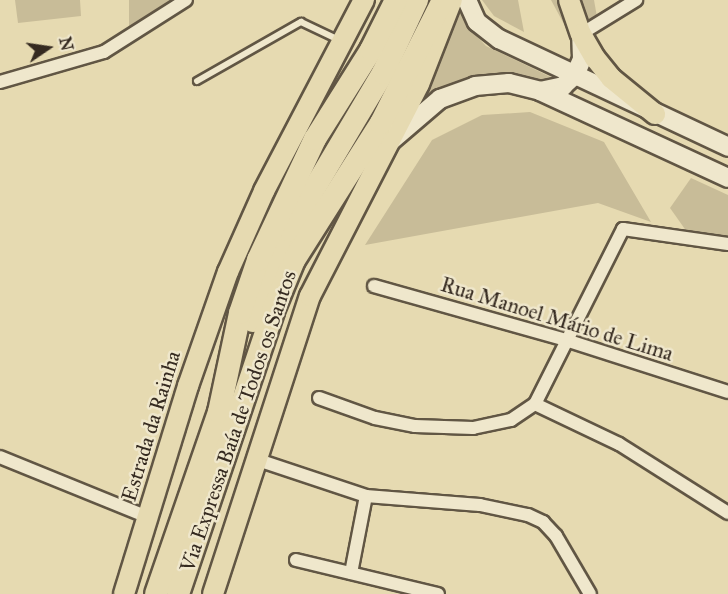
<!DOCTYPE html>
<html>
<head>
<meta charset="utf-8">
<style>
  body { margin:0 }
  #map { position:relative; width:728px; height:594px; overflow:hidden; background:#e6dab1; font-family:"IM FELL Great Primer",serif }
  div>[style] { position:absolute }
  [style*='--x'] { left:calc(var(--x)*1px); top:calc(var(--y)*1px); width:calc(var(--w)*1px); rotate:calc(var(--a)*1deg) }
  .green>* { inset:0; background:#c8bc98 }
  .roads { filter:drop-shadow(2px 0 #615644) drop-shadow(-2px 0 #615644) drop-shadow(0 2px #615644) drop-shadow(0 -2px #615644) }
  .lane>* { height:6px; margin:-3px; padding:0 3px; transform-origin:3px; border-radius:3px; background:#efe7cc }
  .street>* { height:12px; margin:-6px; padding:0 6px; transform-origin:6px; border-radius:6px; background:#efe7cc }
  .secondary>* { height:18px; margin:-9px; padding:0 9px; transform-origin:9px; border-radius:9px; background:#efe7cc }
  .primary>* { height:20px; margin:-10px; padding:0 10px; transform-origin:10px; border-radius:10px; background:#e6dab1 }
  .highway>* { height:22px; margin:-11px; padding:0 11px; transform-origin:11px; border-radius:11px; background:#e6dab1 }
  span { translate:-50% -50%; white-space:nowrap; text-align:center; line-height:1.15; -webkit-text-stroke:5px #efe7cc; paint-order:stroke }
  .street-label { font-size:21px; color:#352a20 }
  .north { position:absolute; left:18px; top:18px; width:60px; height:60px; -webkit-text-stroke:4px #efe7cc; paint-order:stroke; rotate:77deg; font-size:16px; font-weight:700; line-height:24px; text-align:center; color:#352a20 }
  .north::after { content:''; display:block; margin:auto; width:21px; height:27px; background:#352a20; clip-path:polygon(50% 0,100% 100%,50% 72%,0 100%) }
</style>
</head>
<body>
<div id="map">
  <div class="green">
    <i style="clip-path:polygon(15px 0,80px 0,81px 16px,18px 23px)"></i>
    <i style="clip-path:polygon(129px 0,174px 0,129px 29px)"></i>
    <i style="clip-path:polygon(482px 0,518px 0,524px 32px,494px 16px)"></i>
    <i style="clip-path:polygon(551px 0,561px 0,572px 39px)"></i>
    <i style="clip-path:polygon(577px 0,594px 0,597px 17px,583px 21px)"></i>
    <i style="clip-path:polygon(462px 7px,470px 29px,486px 46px,559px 81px,546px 84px,493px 76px,412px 111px)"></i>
    <i style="clip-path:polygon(530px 112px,604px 142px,651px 222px,598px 203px,365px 245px,432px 140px,482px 115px)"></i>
    <i style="clip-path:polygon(691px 178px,728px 195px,728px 238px,687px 232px,670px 208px)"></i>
  </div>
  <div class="roads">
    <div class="lane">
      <i style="--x:197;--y:81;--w:120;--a:-29.6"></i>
      <i style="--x:301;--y:22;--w:42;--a:25.3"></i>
    </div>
    <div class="street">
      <i style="--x:581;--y:34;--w:65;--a:-31.7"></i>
      <i style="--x:0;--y:82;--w:108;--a:-16.1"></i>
      <i style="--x:104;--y:52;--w:97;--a:-32.4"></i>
      <i style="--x:374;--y:286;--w:199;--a:15.7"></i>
      <i style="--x:566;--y:340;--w:170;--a:17.8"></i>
      <i style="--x:319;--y:398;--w:59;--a:19.7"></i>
      <i style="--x:375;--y:418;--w:41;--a:11.3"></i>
      <i style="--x:415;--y:426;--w:58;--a:2"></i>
      <i style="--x:473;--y:428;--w:39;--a:-12"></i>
      <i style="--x:511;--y:420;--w:29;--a:-34"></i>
      <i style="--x:535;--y:404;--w:196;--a:-63.3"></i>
      <i style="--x:623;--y:229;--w:106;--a:8.1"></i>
      <i style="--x:535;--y:404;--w:93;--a:25.5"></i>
      <i style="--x:619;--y:444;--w:129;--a:32.3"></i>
      <i style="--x:0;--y:457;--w:160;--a:22.1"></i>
      <i style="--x:258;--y:460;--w:114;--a:18.4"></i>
      <i style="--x:366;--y:496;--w:114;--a:4.5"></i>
      <i style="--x:480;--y:505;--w:49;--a:11.8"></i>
      <i style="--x:528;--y:515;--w:17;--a:25"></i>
      <i style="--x:543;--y:522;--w:19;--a:47"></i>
      <i style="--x:556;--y:536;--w:67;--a:59.6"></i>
      <i style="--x:296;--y:560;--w:146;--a:13.5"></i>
      <i style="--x:351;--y:573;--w:78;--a:-79"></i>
    </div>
    <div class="secondary">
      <i style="--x:467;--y:0;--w:24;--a:66"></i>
      <i style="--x:477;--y:22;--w:28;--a:38"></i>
      <i style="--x:499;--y:39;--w:253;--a:25.2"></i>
      <i style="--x:540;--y:91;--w:24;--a:-12"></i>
      <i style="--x:563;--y:86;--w:16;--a:-43"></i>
      <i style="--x:575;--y:75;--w:17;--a:-66"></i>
      <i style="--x:582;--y:59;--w:25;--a:-92"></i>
      <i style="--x:391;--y:141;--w:65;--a:-40.6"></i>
      <i style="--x:440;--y:99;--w:37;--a:-20"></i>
      <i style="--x:475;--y:86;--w:34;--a:-5"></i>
      <i style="--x:509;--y:83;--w:32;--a:14"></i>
      <i style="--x:540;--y:91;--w:207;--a:24.8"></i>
    </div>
    <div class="primary">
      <i style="--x:569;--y:0;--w:36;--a:71"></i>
      <i style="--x:581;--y:34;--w:28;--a:60"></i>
      <i style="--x:595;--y:58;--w:26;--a:51"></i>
      <i style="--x:611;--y:78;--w:57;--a:39.3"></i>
      <i style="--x:124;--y:594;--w:218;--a:-72.9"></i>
      <i style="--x:188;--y:386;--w:121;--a:-70.7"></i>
      <i style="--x:228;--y:272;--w:89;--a:-66"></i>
      <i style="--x:264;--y:191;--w:216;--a:-62.4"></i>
      <i style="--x:213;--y:594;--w:313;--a:-72"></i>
      <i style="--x:310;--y:296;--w:238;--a:-62.8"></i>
      <i style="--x:419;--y:84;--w:90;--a:-68.6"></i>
    </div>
    <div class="highway">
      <i style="--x:253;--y:321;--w:97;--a:-68.2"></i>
      <i style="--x:289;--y:231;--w:184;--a:-59.3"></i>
      <i style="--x:383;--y:73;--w:81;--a:-65"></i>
      <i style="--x:156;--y:594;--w:193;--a:-70.9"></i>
      <i style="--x:219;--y:412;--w:101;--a:-78"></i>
      <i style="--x:240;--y:313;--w:56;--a:-71.2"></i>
      <i style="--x:258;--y:260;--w:134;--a:-64.8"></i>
      <i style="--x:315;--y:139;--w:105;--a:-57.8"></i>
      <i style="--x:371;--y:50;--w:56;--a:-63.4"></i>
      <i style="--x:178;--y:594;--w:299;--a:-71.4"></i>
      <i style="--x:273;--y:311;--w:55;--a:-67.6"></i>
      <i style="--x:294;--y:260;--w:162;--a:-57.6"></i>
      <i style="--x:381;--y:123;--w:138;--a:-63.2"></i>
    </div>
  </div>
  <div class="street-label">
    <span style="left:557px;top:319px;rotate:17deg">Rua Manoel Mário de Lima</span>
    <span style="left:238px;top:421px;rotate:-71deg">Via Expressa Baía de Todos os Santos</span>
    <span style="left:151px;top:426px;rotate:-73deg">Estrada da Rainha</span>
  </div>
  <div class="north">N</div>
</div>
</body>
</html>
